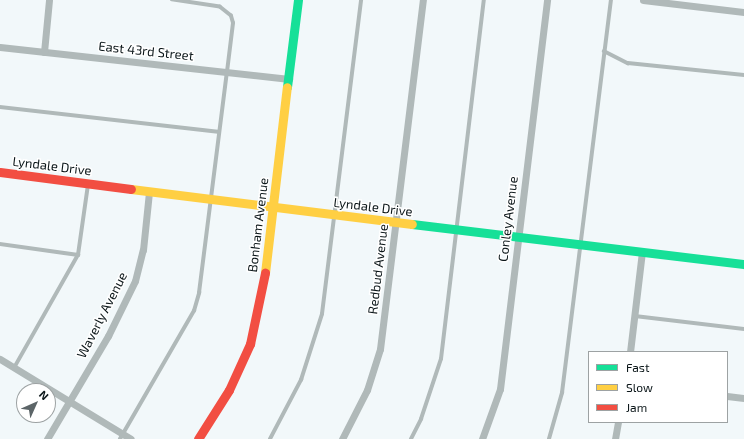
<!DOCTYPE html>
<html>
<head>
<meta charset="utf-8">
<style>
  body { margin:0 }
  #map { position:relative; width:744px; height:439px; overflow:hidden; background:#f2f8fa; font-family:"Exo 2",sans-serif }
  div>[style] { position:absolute }
  [style*='--x'] { left:calc(var(--x)*1px); top:calc(var(--y)*1px); width:calc(var(--w)*1px); rotate:calc(var(--a)*1deg) }
  .lane>* { height:3.5px; margin:-1.75px; padding:0 1.75px; transform-origin:1.75px; border-radius:1.75px; background:#b0b9b9 }
  .street>* { height:7px; margin:-3.5px; padding:0 3.5px; transform-origin:3.5px; border-radius:3.5px; background:#b0b9b9 }
  .fast>* { height:9px; margin:-4.5px; padding:0 4.5px; transform-origin:4.5px; border-radius:4.5px; background:#16e098 }
  .slow>* { height:9px; margin:-4.5px; padding:0 4.5px; transform-origin:4.5px; border-radius:4.5px; background:#ffcf43 }
  .jam>* { height:9px; margin:-4.5px; padding:0 4.5px; transform-origin:4.5px; border-radius:4.5px; background:#f24e42 }
  span { translate:-50% -50%; white-space:nowrap; text-align:center; line-height:1.15; -webkit-text-stroke:3px #fff; paint-order:stroke }
  .street-label { font-size:13px; color:#0b1619 }
  .legend { position:absolute; left:588px; top:351px; width:140px; height:72px; box-sizing:border-box; background:#fff; border:1px solid #9da2a3; margin:0; padding:5px 7px; list-style:none; font-size:12px; color:#0b1619 }
  .legend li { display:flex; align-items:center; gap:8px; height:20px }
  .legend b { width:20px; border:1px solid #9da2a3 }
  .north { position:absolute; left:16px; top:383px; width:40px; height:40px; box-sizing:border-box; background:#fff; border:1px solid #9da2a3; border-radius:50%; rotate:45deg; font-size:11px; font-weight:700; line-height:16px; text-align:center; color:#0b1619 }
  .north::after { content:''; display:block; margin:auto; width:14px; height:18px; background:#5c6568; clip-path:polygon(50% 0,100% 100%,50% 72%,0 100%) }
</style>
</head>
<body>
<div id="map">
  <div class="lane">
    <i style="--x:604;--y:51;--w:27;--a:27"></i>
    <i style="--x:628;--y:63;--w:117;--a:5.9"></i>
    <i style="--x:0;--y:107;--w:219;--a:6.5"></i>
    <i style="--x:0;--y:244;--w:79;--a:8"></i>
    <i style="--x:635;--y:316;--w:110;--a:6.8"></i>
    <i style="--x:14;--y:368;--w:130;--a:-60.5"></i>
    <i style="--x:78;--y:255;--w:71;--a:-81.9"></i>
    <i style="--x:120;--y:439;--w:148;--a:-60"></i>
    <i style="--x:194;--y:311;--w:19;--a:-74"></i>
    <i style="--x:199;--y:293;--w:223;--a:-82.8"></i>
    <i style="--x:227;--y:72;--w:49;--a:-83"></i>
    <i style="--x:233;--y:23;--w:7;--a:-106"></i>
    <i style="--x:231;--y:16;--w:14;--a:-141"></i>
    <i style="--x:220;--y:7;--w:48;--a:-171.5"></i>
    <i style="--x:270;--y:439;--w:67;--a:-62.3"></i>
    <i style="--x:301;--y:380;--w:69;--a:-72.3"></i>
    <i style="--x:322;--y:314;--w:316;--a:-82.9"></i>
    <i style="--x:411;--y:439;--w:22;--a:-63"></i>
    <i style="--x:421;--y:419;--w:63;--a:-71.6"></i>
    <i style="--x:441;--y:359;--w:362;--a:-83.2"></i>
    <i style="--x:549;--y:439;--w:48;--a:-74.2"></i>
    <i style="--x:562;--y:393;--w:396;--a:-82.9"></i>
  </div>
  <div class="street">
    <i style="--x:643;--y:0;--w:102;--a:6.8"></i>
    <i style="--x:0;--y:47;--w:291;--a:6.3"></i>
    <i style="--x:44;--y:52;--w:52;--a:-84.5"></i>
    <i style="--x:630;--y:352;--w:101;--a:-83.2"></i>
    <i style="--x:0;--y:359;--w:153;--a:31.4"></i>
    <i style="--x:727;--y:396;--w:17;--a:7"></i>
    <i style="--x:47;--y:439;--w:120;--a:-59.4"></i>
    <i style="--x:108;--y:336;--w:61;--a:-63.9"></i>
    <i style="--x:135;--y:281;--w:32;--a:-76"></i>
    <i style="--x:143;--y:250;--w:58;--a:-84.1"></i>
    <i style="--x:342;--y:439;--w:55;--a:-63"></i>
    <i style="--x:367;--y:390;--w:43;--a:-72.4"></i>
    <i style="--x:380;--y:349;--w:352;--a:-83"></i>
    <i style="--x:482;--y:439;--w:53;--a:-70.2"></i>
    <i style="--x:500;--y:389;--w:392;--a:-83.1"></i>
    <i style="--x:615;--y:439;--w:17;--a:-80"></i>
  </div>
  <div class="fast">
    <i style="--x:287;--y:87;--w:88;--a:-82.8"></i>
    <i style="--x:412;--y:224;--w:334;--a:6.9"></i>
  </div>
  <div class="slow">
    <i style="--x:131;--y:189;--w:283;--a:7.1"></i>
    <i style="--x:265;--y:273;--w:187;--a:-83.3"></i>
  </div>
  <div class="jam">
    <i style="--x:0;--y:172;--w:132;--a:7.4"></i>
    <i style="--x:198;--y:439;--w:58;--a:-57.7"></i>
    <i style="--x:229;--y:390;--w:51;--a:-65.5"></i>
    <i style="--x:250;--y:344;--w:73;--a:-78.1"></i>
  </div>
  <div class="street-label">
    <span style="left:146px;top:51px;rotate:6deg">East 43rd Street</span>
    <span style="left:52px;top:166px;rotate:7deg">Lyndale Drive</span>
    <span style="left:373px;top:207px;rotate:7deg">Lyndale Drive</span>
    <span style="left:508px;top:219px;rotate:-83deg">Conley Avenue</span>
    <span style="left:258px;top:225px;rotate:-83deg">Bonham Avenue</span>
    <span style="left:378px;top:269px;rotate:-83deg">Redbud Avenue</span>
    <span style="left:102px;top:315px;rotate:-63deg">Waverly Avenue</span>
  </div>
  <ul class="legend">
  <li><b style="height:5px;background:#16e098"></b>Fast</li>
  <li><b style="height:5px;background:#ffcf43"></b>Slow</li>
  <li><b style="height:5px;background:#f24e42"></b>Jam</li>
  </ul>
  <div class="north">N</div>
</div>
</body>
</html>
